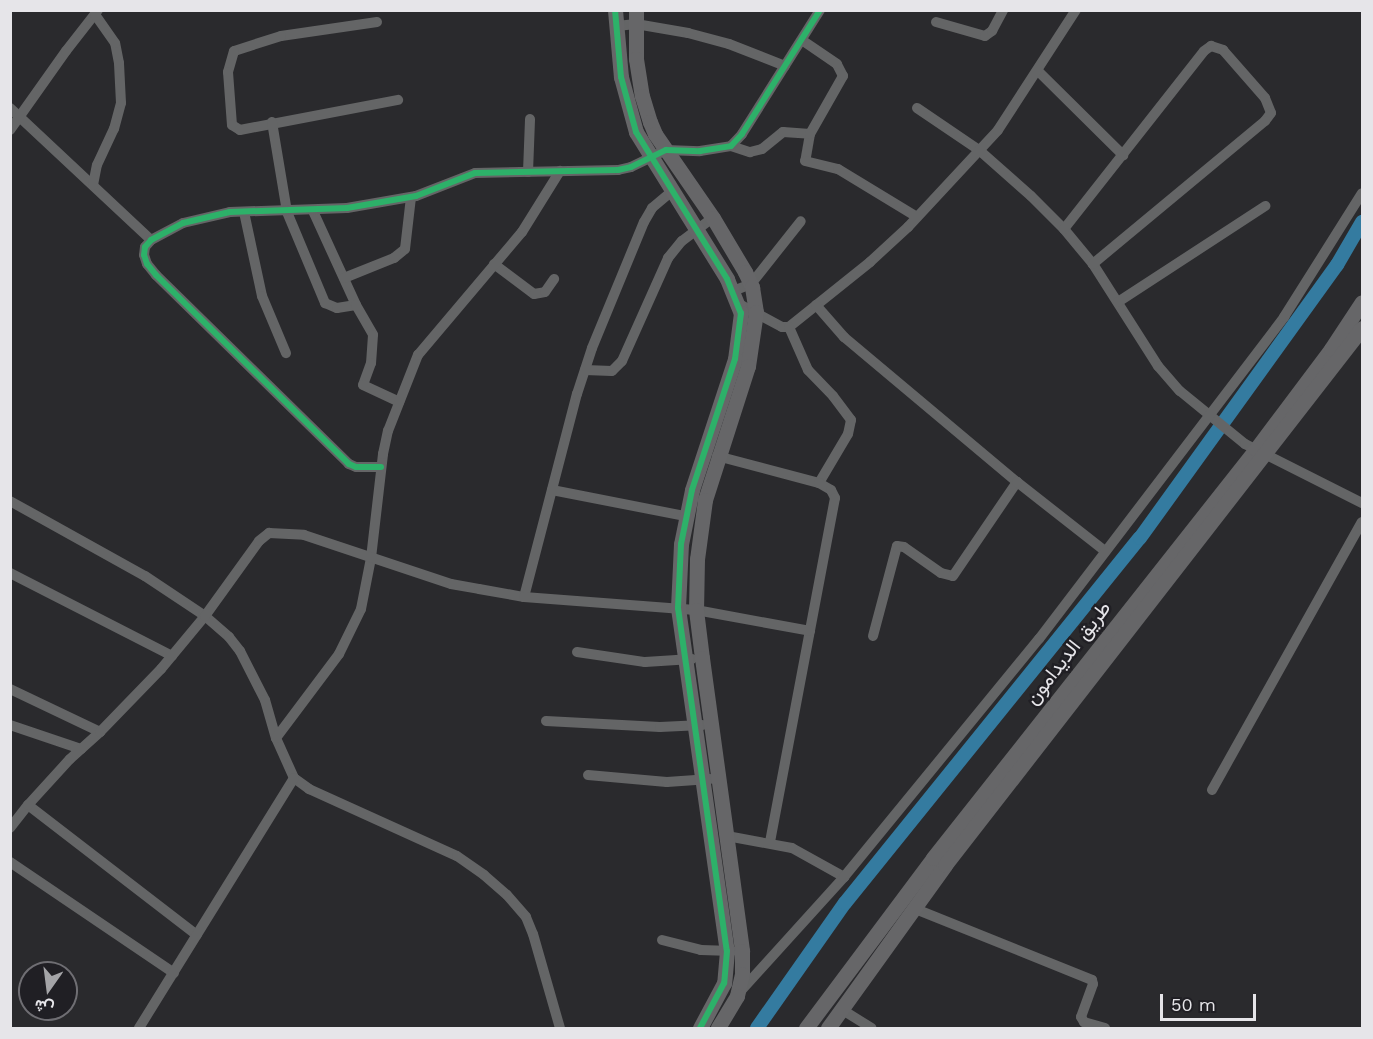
<!DOCTYPE html>
<html>
<head>
<meta charset="utf-8">
<style>
  body { margin:0 }
  #map { position:relative; width:1373px; height:1039px; overflow:hidden; background:#2a2a2d; font-family:"Work Sans",Vazirmatn,sans-serif }
  div>[style] { position:absolute }
  [style*='--x'] { left:calc(var(--x)*1px); top:calc(var(--y)*1px); width:calc(var(--w)*1px); rotate:calc(var(--a)*1deg) }
  .canal>* { height:14px; margin:-7px; padding:0 7px; transform-origin:7px; border-radius:7px; background:#347ba0 }
  .street>* { height:10px; margin:-5px; padding:0 5px; transform-origin:5px; border-radius:5px; background:#646566 }
  .secondary>* { height:15px; margin:-7.5px; padding:0 7.5px; transform-origin:7.5px; border-radius:7.5px; background:#666668 }
  .cycleway>* { height:6px; margin:-3px; padding:0 3px; transform-origin:3px; border-radius:3px; background:#2db169 }
  span { translate:-50% -50%; white-space:nowrap; text-align:center; line-height:1.15; -webkit-text-stroke:5px #201f24; paint-order:stroke }
  .street-label { font-size:20px; color:#e6e5e9 }
  .frame { position:absolute; inset:0; border:12px solid #e6e5e9; pointer-events:none }
  .north { position:absolute; left:18px; top:961px; width:60px; height:60px; box-sizing:border-box; background:#201f24; border:2px solid #6f6e73; border-radius:50%; rotate:194deg; font-size:16px; font-weight:700; line-height:24px; text-align:center; color:#e6e5e9 }
  .north::after { content:''; display:block; margin:auto; width:21px; height:27px; background:#a4a4a7; clip-path:polygon(50% 0,100% 100%,50% 72%,0 100%) }
  .scale { position:absolute; left:1160px; top:994px; width:96px; height:27px; box-sizing:border-box; border:3px solid #e6e5e9; border-top:0; padding-left:8px; font-size:18px; line-height:21px; white-space:nowrap; color:#e6e5e9; -webkit-text-stroke:4px #201f24; paint-order:stroke }
</style>
</head>
<body>
<div id="map">
  <div class="canal">
    <i style="--x:757;--y:1028;--w:153;--a:-54.9"></i>
    <i style="--x:845;--y:903;--w:469;--a:-51.1"></i>
    <i style="--x:1140;--y:538;--w:337;--a:-54.2"></i>
    <i style="--x:1337;--y:265;--w:50;--a:-59.8"></i>
  </div>
  <div class="street">
    <i style="--x:377;--y:22;--w:97;--a:171.7"></i>
    <i style="--x:281;--y:36;--w:49;--a:162.3"></i>
    <i style="--x:234;--y:51;--w:22;--a:106"></i>
    <i style="--x:228;--y:72;--w:53;--a:85.7"></i>
    <i style="--x:232;--y:125;--w:9;--a:32"></i>
    <i style="--x:240;--y:130;--w:161;--a:-10.8"></i>
    <i style="--x:936;--y:22;--w:51;--a:15.9"></i>
    <i style="--x:985;--y:36;--w:9;--a:-36"></i>
    <i style="--x:992;--y:31;--w:24;--a:-62"></i>
    <i style="--x:617;--y:26;--w:19;--a:-6"></i>
    <i style="--x:636;--y:24;--w:53;--a:9.8"></i>
    <i style="--x:688;--y:33;--w:42;--a:15"></i>
    <i style="--x:729;--y:44;--w:60;--a:21.4"></i>
    <i style="--x:1038;--y:71;--w:120;--a:44.7"></i>
    <i style="--x:10;--y:108;--w:193;--a:43.1"></i>
    <i style="--x:917;--y:108;--w:75;--a:34.1"></i>
    <i style="--x:979;--y:150;--w:69;--a:41.5"></i>
    <i style="--x:1031;--y:196;--w:47;--a:45"></i>
    <i style="--x:1064;--y:229;--w:45;--a:50.4"></i>
    <i style="--x:1093;--y:264;--w:121;--a:57.5"></i>
    <i style="--x:1158;--y:366;--w:33;--a:49"></i>
    <i style="--x:1180;--y:391;--w:84;--a:39.2"></i>
    <i style="--x:1245;--y:444;--w:131;--a:26.8"></i>
    <i style="--x:272;--y:122;--w:91;--a:80.5"></i>
    <i style="--x:287;--y:212;--w:99;--a:67.3"></i>
    <i style="--x:325;--y:303;--w:13;--a:23"></i>
    <i style="--x:337;--y:308;--w:19;--a:-9"></i>
    <i style="--x:10;--y:130;--w:97;--a:-54.7"></i>
    <i style="--x:66;--y:51;--w:52;--a:-52"></i>
    <i style="--x:810;--y:134;--w:27;--a:100"></i>
    <i style="--x:805;--y:161;--w:34;--a:14"></i>
    <i style="--x:838;--y:169;--w:92;--a:31.3"></i>
    <i style="--x:731;--y:146;--w:20;--a:18"></i>
    <i style="--x:750;--y:152;--w:12;--a:-14"></i>
    <i style="--x:762;--y:149;--w:27;--a:-39"></i>
    <i style="--x:783;--y:132;--w:27;--a:4"></i>
    <i style="--x:810;--y:134;--w:67;--a:-60.4"></i>
    <i style="--x:843;--y:76;--w:13;--a:-117"></i>
    <i style="--x:837;--y:64;--w:42;--a:-145.6"></i>
    <i style="--x:528;--y:172;--w:53;--a:-87.8"></i>
    <i style="--x:93;--y:185;--w:20;--a:-79"></i>
    <i style="--x:97;--y:165;--w:40;--a:-65"></i>
    <i style="--x:114;--y:129;--w:27;--a:-75"></i>
    <i style="--x:121;--y:103;--w:40;--a:-92.9"></i>
    <i style="--x:119;--y:63;--w:20;--a:-101"></i>
    <i style="--x:115;--y:43;--w:35;--a:-125"></i>
    <i style="--x:313;--y:211;--w:103;--a:65.4"></i>
    <i style="--x:356;--y:305;--w:34;--a:60"></i>
    <i style="--x:373;--y:335;--w:28;--a:94"></i>
    <i style="--x:371;--y:363;--w:23;--a:110"></i>
    <i style="--x:363;--y:385;--w:40;--a:25"></i>
    <i style="--x:244;--y:212;--w:86;--a:77.9"></i>
    <i style="--x:262;--y:296;--w:62;--a:67.2"></i>
    <i style="--x:1064;--y:229;--w:226;--a:-51.8"></i>
    <i style="--x:1204;--y:51;--w:9;--a:-36"></i>
    <i style="--x:1211;--y:46;--w:13;--a:18"></i>
    <i style="--x:1223;--y:50;--w:64;--a:48.8"></i>
    <i style="--x:1265;--y:98;--w:16;--a:68"></i>
    <i style="--x:1271;--y:113;--w:10;--a:127"></i>
    <i style="--x:1265;--y:121;--w:224;--a:140.3"></i>
    <i style="--x:494;--y:264;--w:50;--a:36.9"></i>
    <i style="--x:534;--y:294;--w:11;--a:-10"></i>
    <i style="--x:545;--y:292;--w:16;--a:-55"></i>
    <i style="--x:344;--y:278;--w:54;--a:-21.8"></i>
    <i style="--x:394;--y:258;--w:14;--a:-39"></i>
    <i style="--x:405;--y:249;--w:52;--a:-83.4"></i>
    <i style="--x:733;--y:291;--w:19;--a:-21"></i>
    <i style="--x:751;--y:284;--w:80;--a:-51.6"></i>
    <i style="--x:1118;--y:302;--w:176;--a:-33.1"></i>
    <i style="--x:739;--y:304;--w:49;--a:28.1"></i>
    <i style="--x:782;--y:327;--w:7;--a:0"></i>
    <i style="--x:789;--y:327;--w:104;--a:-38.7"></i>
    <i style="--x:870;--y:262;--w:52;--a:-42.6"></i>
    <i style="--x:908;--y:227;--w:132;--a:-47.1"></i>
    <i style="--x:998;--y:130;--w:143;--a:-57"></i>
    <i style="--x:816;--y:305;--w:43;--a:48.8"></i>
    <i style="--x:844;--y:337;--w:226;--a:40"></i>
    <i style="--x:789;--y:327;--w:47;--a:66.2"></i>
    <i style="--x:808;--y:370;--w:36;--a:46"></i>
    <i style="--x:833;--y:396;--w:30;--a:53"></i>
    <i style="--x:851;--y:420;--w:14;--a:102"></i>
    <i style="--x:848;--y:434;--w:57;--a:120.6"></i>
    <i style="--x:585;--y:370;--w:27;--a:2"></i>
    <i style="--x:612;--y:371;--w:14;--a:-45"></i>
    <i style="--x:622;--y:361;--w:113;--a:-65.9"></i>
    <i style="--x:668;--y:258;--w:22;--a:-51"></i>
    <i style="--x:682;--y:241;--w:39;--a:-37"></i>
    <i style="--x:717;--y:456;--w:106;--a:14.8"></i>
    <i style="--x:819;--y:483;--w:14;--a:30"></i>
    <i style="--x:831;--y:490;--w:9;--a:63"></i>
    <i style="--x:835;--y:498;--w:351;--a:100.7"></i>
    <i style="--x:381;--y:467;--w:25;--a:180"></i>
    <i style="--x:356;--y:467;--w:8;--a:-157"></i>
    <i style="--x:349;--y:464;--w:270;--a:-135.6"></i>
    <i style="--x:156;--y:275;--w:14;--a:-129"></i>
    <i style="--x:147;--y:264;--w:9;--a:-108"></i>
    <i style="--x:144;--y:255;--w:8;--a:-83"></i>
    <i style="--x:145;--y:247;--w:9;--a:-49"></i>
    <i style="--x:151;--y:240;--w:36;--a:-28"></i>
    <i style="--x:183;--y:223;--w:48;--a:-13.2"></i>
    <i style="--x:230;--y:212;--w:117;--a:-2"></i>
    <i style="--x:347;--y:208;--w:70;--a:-9.9"></i>
    <i style="--x:416;--y:196;--w:63;--a:-21.3"></i>
    <i style="--x:475;--y:173;--w:143;--a:-1.2"></i>
    <i style="--x:618;--y:170;--w:13;--a:-13"></i>
    <i style="--x:631;--y:167;--w:39;--a:-26"></i>
    <i style="--x:666;--y:150;--w:34;--a:2"></i>
    <i style="--x:700;--y:151;--w:31;--a:-9"></i>
    <i style="--x:731;--y:146;--w:16;--a:-47"></i>
    <i style="--x:742;--y:134;--w:146;--a:-57.8"></i>
    <i style="--x:552;--y:490;--w:136;--a:11.1"></i>
    <i style="--x:10;--y:501;--w:154;--a:29.1"></i>
    <i style="--x:145;--y:576;--w:72;--a:33.7"></i>
    <i style="--x:205;--y:616;--w:32;--a:41"></i>
    <i style="--x:229;--y:637;--w:18;--a:52"></i>
    <i style="--x:240;--y:651;--w:55;--a:63"></i>
    <i style="--x:265;--y:700;--w:40;--a:74"></i>
    <i style="--x:276;--y:738;--w:44;--a:65.8"></i>
    <i style="--x:294;--y:778;--w:19;--a:36"></i>
    <i style="--x:309;--y:789;--w:162;--a:24.4"></i>
    <i style="--x:457;--y:856;--w:33;--a:35"></i>
    <i style="--x:484;--y:875;--w:30;--a:41"></i>
    <i style="--x:507;--y:895;--w:29;--a:49"></i>
    <i style="--x:526;--y:917;--w:18;--a:68"></i>
    <i style="--x:533;--y:934;--w:98;--a:74"></i>
    <i style="--x:10;--y:573;--w:182;--a:27.1"></i>
    <i style="--x:524;--y:597;--w:210;--a:-75.4"></i>
    <i style="--x:577;--y:394;--w:48;--a:-71.9"></i>
    <i style="--x:592;--y:348;--w:136;--a:-67.6"></i>
    <i style="--x:644;--y:222;--w:16;--a:-60"></i>
    <i style="--x:652;--y:208;--w:26;--a:-40"></i>
    <i style="--x:873;--y:636;--w:93;--a:-75.1"></i>
    <i style="--x:897;--y:546;--w:7;--a:8"></i>
    <i style="--x:904;--y:547;--w:45;--a:35.1"></i>
    <i style="--x:941;--y:573;--w:12;--a:14"></i>
    <i style="--x:953;--y:576;--w:114;--a:-55.8"></i>
    <i style="--x:1017;--y:482;--w:112;--a:38.1"></i>
    <i style="--x:577;--y:652;--w:69;--a:8.4"></i>
    <i style="--x:645;--y:662;--w:47;--a:-3.7"></i>
    <i style="--x:10;--y:689;--w:100;--a:25.5"></i>
    <i style="--x:546;--y:721;--w:114;--a:3"></i>
    <i style="--x:660;--y:727;--w:42;--a:-2.7"></i>
    <i style="--x:10;--y:725;--w:75;--a:18.7"></i>
    <i style="--x:276;--y:738;--w:105;--a:-53.1"></i>
    <i style="--x:339;--y:654;--w:50;--a:-63.9"></i>
    <i style="--x:361;--y:609;--w:52;--a:-78.9"></i>
    <i style="--x:371;--y:558;--w:105;--a:-83.4"></i>
    <i style="--x:383;--y:454;--w:24;--a:-78"></i>
    <i style="--x:388;--y:431;--w:82;--a:-68.5"></i>
    <i style="--x:418;--y:355;--w:161;--a:-49.8"></i>
    <i style="--x:522;--y:232;--w:72;--a:-58.1"></i>
    <i style="--x:588;--y:775;--w:79;--a:5.1"></i>
    <i style="--x:667;--y:782;--w:43;--a:-4"></i>
    <i style="--x:1212;--y:790;--w:307;--a:-60.8"></i>
    <i style="--x:28;--y:805;--w:213;--a:37.6"></i>
    <i style="--x:10;--y:828;--w:29;--a:-52"></i>
    <i style="--x:28;--y:805;--w:62;--a:-47.6"></i>
    <i style="--x:70;--y:759;--w:40;--a:-42"></i>
    <i style="--x:100;--y:732;--w:88;--a:-45.9"></i>
    <i style="--x:161;--y:669;--w:69;--a:-50.3"></i>
    <i style="--x:205;--y:616;--w:92;--a:-54.2"></i>
    <i style="--x:259;--y:541;--w:13;--a:-39"></i>
    <i style="--x:269;--y:533;--w:35;--a:3"></i>
    <i style="--x:304;--y:535;--w:155;--a:18.4"></i>
    <i style="--x:451;--y:584;--w:28;--a:10"></i>
    <i style="--x:479;--y:589;--w:46;--a:10.1"></i>
    <i style="--x:524;--y:597;--w:172;--a:4.3"></i>
    <i style="--x:696;--y:610;--w:116;--a:10.4"></i>
    <i style="--x:727;--y:836;--w:66;--a:10.5"></i>
    <i style="--x:792;--y:848;--w:60;--a:29.1"></i>
    <i style="--x:10;--y:862;--w:198;--a:34.1"></i>
    <i style="--x:913;--y:908;--w:193;--a:21.9"></i>
    <i style="--x:1092;--y:980;--w:4;--a:76"></i>
    <i style="--x:1093;--y:984;--w:35;--a:110"></i>
    <i style="--x:1081;--y:1017;--w:6;--a:59"></i>
    <i style="--x:1084;--y:1022;--w:22;--a:16"></i>
    <i style="--x:662;--y:940;--w:40;--a:14.4"></i>
    <i style="--x:701;--y:950;--w:31;--a:2"></i>
    <i style="--x:739;--y:993;--w:156;--a:-47.8"></i>
    <i style="--x:844;--y:877;--w:308;--a:-50.7"></i>
    <i style="--x:1039;--y:639;--w:405;--a:-52.7"></i>
    <i style="--x:1284;--y:317;--w:146;--a:-57.8"></i>
    <i style="--x:841;--y:1009;--w:36;--a:32"></i>
    <i style="--x:139;--y:1028;--w:294;--a:-58.2"></i>
  </div>
  <div class="secondary">
    <i style="--x:615;--y:10;--w:67;--a:84.9"></i>
    <i style="--x:621;--y:77;--w:57;--a:74.7"></i>
    <i style="--x:636;--y:132;--w:173;--a:58.2"></i>
    <i style="--x:727;--y:279;--w:37;--a:68"></i>
    <i style="--x:741;--y:313;--w:46;--a:97.4"></i>
    <i style="--x:735;--y:359;--w:138;--a:108.2"></i>
    <i style="--x:692;--y:490;--w:55;--a:101.5"></i>
    <i style="--x:681;--y:544;--w:64;--a:92.7"></i>
    <i style="--x:678;--y:608;--w:346;--a:81.9"></i>
    <i style="--x:727;--y:951;--w:32;--a:95"></i>
    <i style="--x:724;--y:983;--w:51;--a:118.1"></i>
    <i style="--x:636;--y:10;--w:49;--a:90"></i>
    <i style="--x:636;--y:59;--w:37;--a:81"></i>
    <i style="--x:642;--y:96;--w:27;--a:73"></i>
    <i style="--x:650;--y:122;--w:13;--a:67"></i>
    <i style="--x:655;--y:134;--w:102;--a:55.4"></i>
    <i style="--x:713;--y:218;--w:63;--a:59.3"></i>
    <i style="--x:745;--y:272;--w:17;--a:65"></i>
    <i style="--x:752;--y:287;--w:25;--a:81"></i>
    <i style="--x:756;--y:312;--w:55;--a:98.4"></i>
    <i style="--x:748;--y:366;--w:141;--a:107.8"></i>
    <i style="--x:705;--y:500;--w:60;--a:97.7"></i>
    <i style="--x:697;--y:559;--w:51;--a:91.1"></i>
    <i style="--x:696;--y:610;--w:48;--a:82.9"></i>
    <i style="--x:702;--y:658;--w:296;--a:82.2"></i>
    <i style="--x:742;--y:951;--w:23;--a:90"></i>
    <i style="--x:742;--y:974;--w:23;--a:103"></i>
    <i style="--x:737;--y:996;--w:37;--a:121"></i>
    <i style="--x:806;--y:1028;--w:212;--a:-53.2"></i>
    <i style="--x:933;--y:858;--w:521;--a:-51.7"></i>
    <i style="--x:1256;--y:449;--w:125;--a:-53.1"></i>
    <i style="--x:1331;--y:349;--w:56;--a:-56.6"></i>
    <i style="--x:828;--y:1028;--w:201;--a:-54.3"></i>
    <i style="--x:945;--y:865;--w:680;--a:-52.17"></i>
  </div>
  <div class="cycleway">
    <i style="--x:615;--y:10;--w:67;--a:84.9"></i>
    <i style="--x:621;--y:77;--w:57;--a:74.7"></i>
    <i style="--x:636;--y:132;--w:173;--a:58.2"></i>
    <i style="--x:727;--y:279;--w:37;--a:68"></i>
    <i style="--x:741;--y:313;--w:46;--a:97.4"></i>
    <i style="--x:735;--y:359;--w:138;--a:108.2"></i>
    <i style="--x:692;--y:490;--w:55;--a:101.5"></i>
    <i style="--x:681;--y:544;--w:64;--a:92.7"></i>
    <i style="--x:678;--y:608;--w:346;--a:81.9"></i>
    <i style="--x:727;--y:951;--w:32;--a:95"></i>
    <i style="--x:724;--y:983;--w:51;--a:118.1"></i>
    <i style="--x:381;--y:467;--w:25;--a:180"></i>
    <i style="--x:356;--y:467;--w:8;--a:-157"></i>
    <i style="--x:349;--y:464;--w:270;--a:-135.6"></i>
    <i style="--x:156;--y:275;--w:14;--a:-129"></i>
    <i style="--x:147;--y:264;--w:9;--a:-108"></i>
    <i style="--x:144;--y:255;--w:8;--a:-83"></i>
    <i style="--x:145;--y:247;--w:9;--a:-49"></i>
    <i style="--x:151;--y:240;--w:36;--a:-28"></i>
    <i style="--x:183;--y:223;--w:48;--a:-13.2"></i>
    <i style="--x:230;--y:212;--w:117;--a:-2"></i>
    <i style="--x:347;--y:208;--w:70;--a:-9.9"></i>
    <i style="--x:416;--y:196;--w:63;--a:-21.3"></i>
    <i style="--x:475;--y:173;--w:143;--a:-1.2"></i>
    <i style="--x:618;--y:170;--w:13;--a:-13"></i>
    <i style="--x:631;--y:167;--w:39;--a:-26"></i>
    <i style="--x:666;--y:150;--w:34;--a:2"></i>
    <i style="--x:700;--y:151;--w:31;--a:-9"></i>
    <i style="--x:731;--y:146;--w:16;--a:-47"></i>
    <i style="--x:742;--y:134;--w:146;--a:-57.8"></i>
  </div>
  <div class="street-label">
    <span style="left:1068px;top:653px;rotate:-52deg">طريق الديدامون</span>
  </div>
  <div class="frame"></div>
  <div class="north">ش</div>
  <div class="scale">50 m</div>
</div>
</body>
</html>
